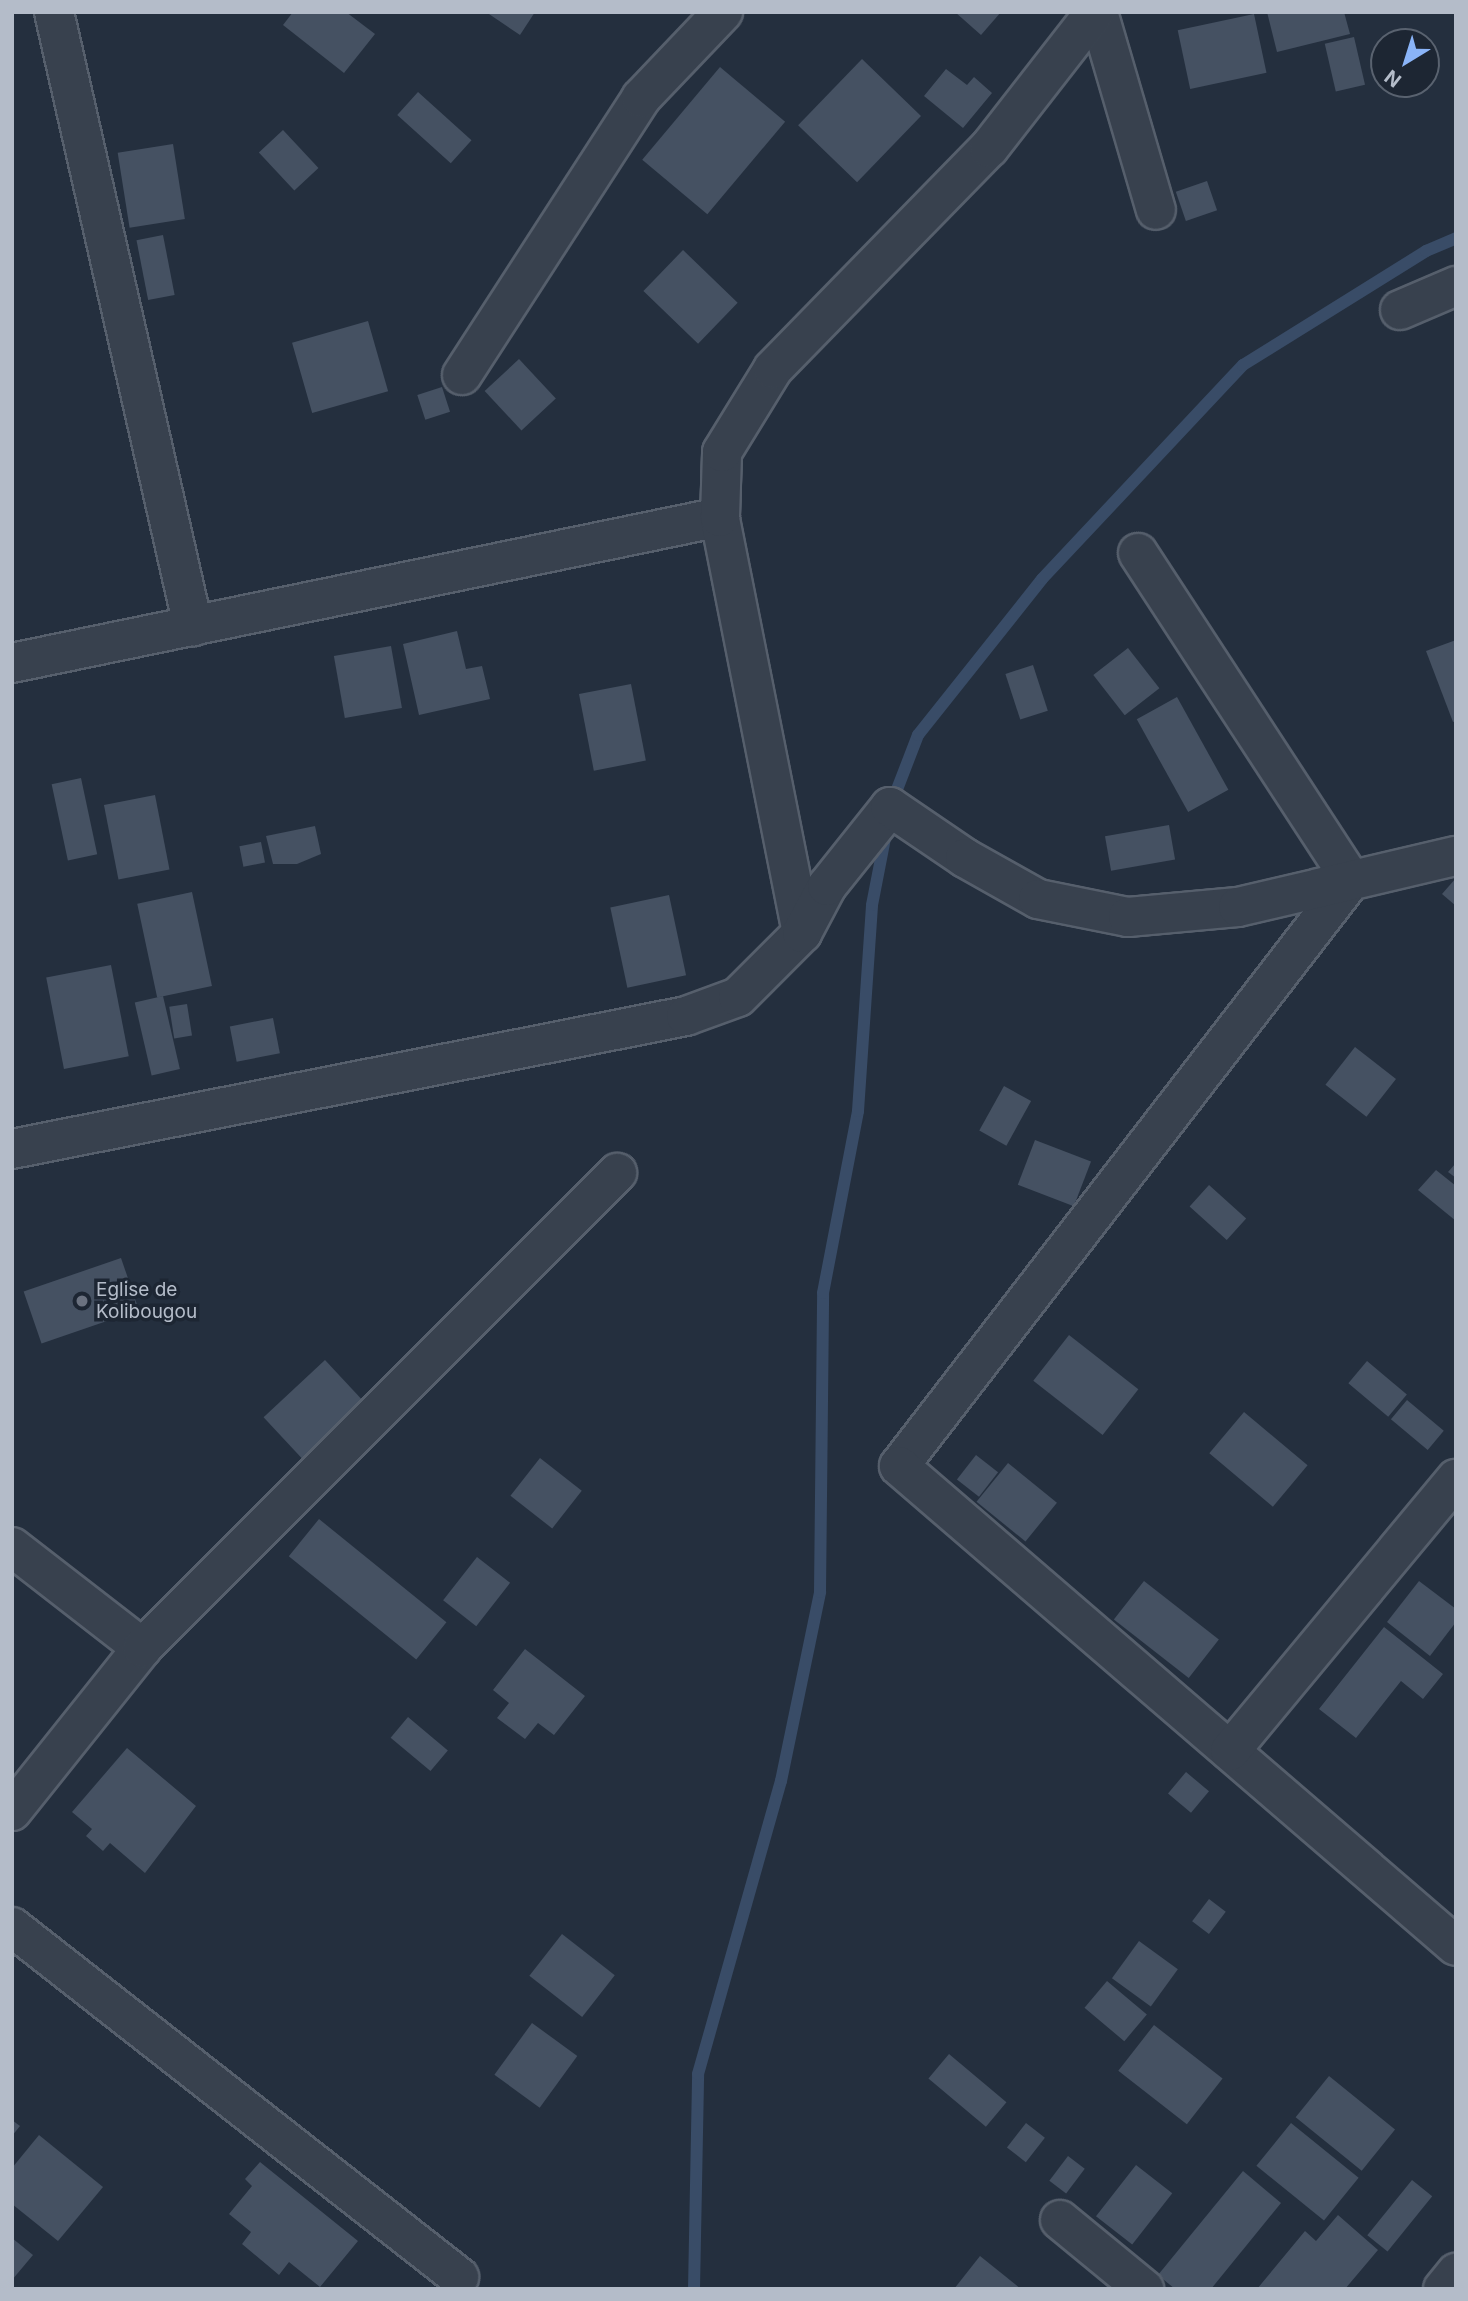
<!DOCTYPE html>
<html>
<head>
<meta charset="utf-8">
<style>
  body { margin:0 }
  #map { position:relative; width:1468px; height:2301px; overflow:hidden; background:#242f3e; font-family:Inter,sans-serif }
  div>[style] { position:absolute }
  [style*='--x'] { left:calc(var(--x)*1px); top:calc(var(--y)*1px); width:calc(var(--w)*1px); rotate:calc(var(--a)*1deg) }
  .stream>* { height:12px; margin:-6px; padding:0 6px; transform-origin:6px; border-radius:6px; background:#394c67 }
  .building>* { inset:0; background:#455162; transform-origin:0 0 }
  .roads { filter:drop-shadow(2px 0 #565f6c) drop-shadow(-2px 0 #565f6c) drop-shadow(0 2px #565f6c) drop-shadow(0 -2px #565f6c) }
  .minor>* { height:38px; margin:-19px; padding:0 19px; transform-origin:19px; border-radius:19px; background:#38414e }
  .dots>* { width:19px; height:19px; translate:-50% -50%; box-sizing:border-box; border:4px solid #1d2633; border-radius:50% }
  span { translate:-50% -50%; white-space:nowrap; text-align:center; line-height:1.15; -webkit-text-stroke:7px #1d2633; paint-order:stroke }
  .poi-label { font-size:19px; color:#b4bcc9 }
  .left { translate:0 -50%; text-align:left }
  .frame { position:absolute; inset:0; border:14px solid #b4bcc9; pointer-events:none }
  .north { position:absolute; left:1370px; top:28px; width:70px; height:70px; box-sizing:border-box; background:#1d2633; border:2px solid #59626f; border-radius:50%; rotate:218deg; font-size:19px; font-weight:700; line-height:28px; text-align:center; color:#b4bcc9 }
  .north::after { content:''; display:block; margin:auto; width:24px; height:32px; background:#8ab4f8; clip-path:polygon(50% 0,100% 100%,50% 72%,0 100%) }
</style>
</head>
<body>
<div id="map">
  <div class="stream">
    <i style="--x:891;--y:805;--w:75;--a:-68.9"></i>
    <i style="--x:918;--y:735;--w:199;--a:-51.5"></i>
    <i style="--x:1042;--y:579;--w:294;--a:-46.8"></i>
    <i style="--x:1243;--y:365;--w:216;--a:-31.9"></i>
    <i style="--x:1426;--y:251;--w:33;--a:-23"></i>
    <i style="--x:694;--y:2289;--w:215;--a:-88.9"></i>
    <i style="--x:698;--y:2074;--w:305;--a:-74.2"></i>
    <i style="--x:781;--y:1781;--w:193;--a:-78.3"></i>
    <i style="--x:820;--y:1592;--w:299;--a:-89.4"></i>
    <i style="--x:823;--y:1293;--w:185;--a:-79.1"></i>
    <i style="--x:858;--y:1111;--w:206;--a:-86.1"></i>
    <i style="--x:872;--y:905;--w:73;--a:-79"></i>
  </div>
  <div class="building">
    <i style="clip-path:polygon(293px 12px,346px 12px,375px 34px,344px 73px,283px 25px)"></i>
    <i style="clip-path:polygon(486px 12px,535px 12px,520px 35px)"></i>
    <i style="clip-path:polygon(955px 12px,1001px 12px,981px 35px)"></i>
    <i style="clip-path:polygon(1267px 12px,1344px 12px,1350px 34px,1277px 52px)"></i>
    <i style="left:1254px;top:14px;width:60px;height:78px;rotate:78deg"></i>
    <i style="left:1354px;top:37px;width:49px;height:30px;rotate:77deg"></i>
    <i style="left:862px;top:59px;width:82px;height:92px;rotate:44deg"></i>
    <i style="left:720px;top:67px;width:85px;height:121px;rotate:40deg"></i>
    <i style="clip-path:polygon(946px 69px,967px 85px,974px 77px,992px 93px,963px 128px,924px 96px)"></i>
    <i style="left:418px;top:92px;width:72px;height:31px;rotate:42deg"></i>
    <i style="left:283px;top:130px;width:52px;height:33px;rotate:47deg"></i>
    <i style="left:173px;top:144px;width:76px;height:56px;rotate:81deg"></i>
    <i style="left:1207px;top:181px;width:31px;height:33px;rotate:71deg"></i>
    <i style="left:163px;top:235px;width:61px;height:27px;rotate:79deg"></i>
    <i style="left:683px;top:250px;width:76px;height:57px;rotate:44deg"></i>
    <i style="left:368px;top:321px;width:73px;height:79px;rotate:74deg"></i>
    <i style="left:519px;top:359px;width:54px;height:47px;rotate:47deg"></i>
    <i style="left:442px;top:387px;width:26px;height:26px;rotate:72deg"></i>
    <i style="clip-path:polygon(457px 631px,466px 669px,482px 666px,490px 699px,419px 715px,403px 644px)"></i>
    <i style="clip-path:polygon(1456px 640px,1456px 721px,1453px 722px,1426px 651px)"></i>
    <i style="left:391px;top:646px;width:63px;height:58px;rotate:80deg"></i>
    <i style="left:1128px;top:648px;width:51px;height:44px;rotate:52deg"></i>
    <i style="left:1033px;top:665px;width:48px;height:29px;rotate:72deg"></i>
    <i style="left:631px;top:684px;width:78px;height:53px;rotate:79deg"></i>
    <i style="left:1177px;top:697px;width:106px;height:46px;rotate:61deg"></i>
    <i style="left:81px;top:778px;width:78px;height:30px;rotate:78deg"></i>
    <i style="left:155px;top:795px;width:76px;height:52px;rotate:79deg"></i>
    <i style="left:1169px;top:825px;width:35px;height:65px;rotate:80deg"></i>
    <i style="clip-path:polygon(315px 826px,321px 854px,297px 864px,273px 864px,266px 836px)"></i>
    <i style="left:261px;top:842px;width:21px;height:22px;rotate:79deg"></i>
    <i style="clip-path:polygon(1456px 878px,1456px 906px,1442px 894px)"></i>
    <i style="left:192px;top:892px;width:96px;height:56px;rotate:78deg"></i>
    <i style="left:669px;top:895px;width:82px;height:60px;rotate:78deg"></i>
    <i style="left:111px;top:965px;width:93px;height:66px;rotate:79deg"></i>
    <i style="left:163px;top:996px;width:75px;height:29px;rotate:77deg"></i>
    <i style="left:187px;top:1004px;width:32px;height:18px;rotate:81deg"></i>
    <i style="left:273px;top:1018px;width:36px;height:44px;rotate:79deg"></i>
    <i style="left:1355px;top:1047px;width:52px;height:48px;rotate:38deg"></i>
    <i style="left:1004px;top:1086px;width:31px;height:51px;rotate:29deg"></i>
    <i style="left:1035px;top:1140px;width:60px;height:48px;rotate:21deg"></i>
    <i style="clip-path:polygon(1456px 1163px,1456px 1178px,1448px 1172px)"></i>
    <i style="clip-path:polygon(1436px 1170px,1456px 1186px,1456px 1221px,1418px 1190px)"></i>
    <i style="left:1209px;top:1185px;width:50px;height:29px;rotate:42deg"></i>
    <i style="left:121px;top:1258px;width:55px;height:103px;rotate:71deg"></i>
    <i style="left:1069px;top:1335px;width:88px;height:58px;rotate:38deg"></i>
    <i style="left:325px;top:1360px;width:56px;height:84px;rotate:47deg"></i>
    <i style="left:1367px;top:1361px;width:52px;height:29px;rotate:40deg"></i>
    <i style="left:1407px;top:1400px;width:48px;height:25px;rotate:40deg"></i>
    <i style="left:1244px;top:1412px;width:83px;height:54px;rotate:40deg"></i>
    <i style="left:976px;top:1455px;width:28px;height:31px;rotate:38deg"></i>
    <i style="left:540px;top:1458px;width:53px;height:48px;rotate:38deg"></i>
    <i style="left:1008px;top:1463px;width:63px;height:50px;rotate:39deg"></i>
    <i style="left:319px;top:1519px;width:164px;height:48px;rotate:39deg"></i>
    <i style="left:477px;top:1557px;width:42px;height:55px;rotate:38deg"></i>
    <i style="left:1144px;top:1581px;width:95px;height:49px;rotate:38deg"></i>
    <i style="clip-path:polygon(1419px 1581px,1456px 1609px,1456px 1622px,1430px 1656px,1387px 1622px)"></i>
    <i style="clip-path:polygon(1384px 1627px,1443px 1674px,1423px 1699px,1401px 1681px,1356px 1738px,1319px 1709px)"></i>
    <i style="clip-path:polygon(525px 1649px,585px 1696px,554px 1735px,538px 1723px,525px 1739px,497px 1718px,509px 1703px,493px 1690px)"></i>
    <i style="left:408px;top:1717px;width:52px;height:27px;rotate:40deg"></i>
    <i style="clip-path:polygon(127px 1748px,196px 1806px,145px 1873px,110px 1843px,103px 1851px,86px 1836px,92px 1829px,72px 1812px)"></i>
    <i style="left:1186px;top:1772px;width:30px;height:28px;rotate:40deg"></i>
    <i style="left:1209px;top:1899px;width:21px;height:28px;rotate:37deg"></i>
    <i style="left:562px;top:1934px;width:67px;height:53px;rotate:38deg"></i>
    <i style="left:1139px;top:1941px;width:48px;height:46px;rotate:36deg"></i>
    <i style="left:1107px;top:1981px;width:52px;height:35px;rotate:40deg"></i>
    <i style="left:532px;top:2023px;width:56px;height:64px;rotate:36deg"></i>
    <i style="left:1154px;top:2025px;width:87px;height:58px;rotate:38deg"></i>
    <i style="left:949px;top:2054px;width:75px;height:32px;rotate:40deg"></i>
    <i style="left:1329px;top:2076px;width:85px;height:53px;rotate:39deg"></i>
    <i style="clip-path:polygon(12px 2120px,20px 2126px,12px 2136px)"></i>
    <i style="left:1026px;top:2123px;width:24px;height:31px;rotate:38deg"></i>
    <i style="left:1291px;top:2123px;width:87px;height:55px;rotate:39deg"></i>
    <i style="clip-path:polygon(39px 2135px,103px 2187px,58px 2241px,12px 2204px,12px 2168px)"></i>
    <i style="left:1068px;top:2156px;width:21px;height:31px;rotate:37deg"></i>
    <i style="clip-path:polygon(260px 2162px,358px 2241px,320px 2287px,289px 2262px,279px 2275px,242px 2244px,251px 2232px,229px 2214px,252px 2186px,245px 2179px)"></i>
    <i style="left:1136px;top:2165px;width:46px;height:65px;rotate:38deg"></i>
    <i style="clip-path:polygon(1243px 2171px,1281px 2203px,1211px 2289px,1175px 2289px,1158px 2275px)"></i>
    <i style="left:1412px;top:2180px;width:26px;height:71px;rotate:39deg"></i>
    <i style="clip-path:polygon(1338px 2215px,1378px 2250px,1345px 2289px,1257px 2289px,1305px 2231px,1316px 2241px)"></i>
    <i style="clip-path:polygon(12px 2238px,33px 2255px,12px 2280px)"></i>
    <i style="clip-path:polygon(980px 2256px,1021px 2289px,954px 2289px)"></i>
  </div>
  <div class="roads">
    <div class="minor">
      <i style="--x:54;--y:12;--w:630;--a:77.24"></i>
      <i style="--x:1098;--y:12;--w:206;--a:73.7"></i>
      <i style="--x:1400;--y:310;--w:61;--a:-23.2"></i>
      <i style="--x:462;--y:375;--w:330;--a:-57.1"></i>
      <i style="--x:641;--y:98;--w:119;--a:-46.4"></i>
      <i style="--x:1138;--y:553;--w:390;--a:56.9"></i>
      <i style="--x:1351;--y:880;--w:740;--a:127.64"></i>
      <i style="--x:899;--y:1466;--w:735;--a:40.75"></i>
      <i style="--x:12;--y:663;--w:723;--a:-11.65"></i>
      <i style="--x:802;--y:933;--w:424;--a:-101.2"></i>
      <i style="--x:720;--y:517;--w:65;--a:-88.2"></i>
      <i style="--x:722;--y:452;--w:97;--a:-58.4"></i>
      <i style="--x:773;--y:369;--w:309;--a:-45.7"></i>
      <i style="--x:989;--y:148;--w:172;--a:-52.1"></i>
      <i style="--x:12;--y:1149;--w:687;--a:-11.16"></i>
      <i style="--x:686;--y:1016;--w:55;--a:-20.1"></i>
      <i style="--x:738;--y:997;--w:91;--a:-45"></i>
      <i style="--x:802;--y:933;--w:53;--a:-62"></i>
      <i style="--x:827;--y:886;--w:101;--a:-51.4"></i>
      <i style="--x:890;--y:807;--w:91;--a:34.2"></i>
      <i style="--x:965;--y:858;--w:84;--a:29.3"></i>
      <i style="--x:1038;--y:899;--w:92;--a:11.3"></i>
      <i style="--x:1128;--y:917;--w:110;--a:-5.2"></i>
      <i style="--x:1238;--y:907;--w:224;--a:-13.2"></i>
      <i style="--x:12;--y:1547;--w:165;--a:37.8"></i>
      <i style="--x:1230;--y:1751;--w:354;--a:-50.3"></i>
      <i style="--x:12;--y:1811;--w:208;--a:-51.4"></i>
      <i style="--x:142;--y:1648;--w:672;--a:-45"></i>
      <i style="--x:12;--y:1927;--w:568;--a:38.06"></i>
      <i style="--x:1060;--y:2220;--w:109;--a:39.4"></i>
      <i style="--x:1443;--y:2289;--w:21;--a:-51"></i>
    </div>
  </div>
  <div class="dots">
    <i style="left:82px;top:1301px;background:#6b7280"></i>
  </div>
  <div class="poi-label">
    <span class="left" style="left:96px;top:1301px">Eglise de<br>Kolibougou</span>
  </div>
  <div class="frame"></div>
  <div class="north">N</div>
</div>
</body>
</html>
